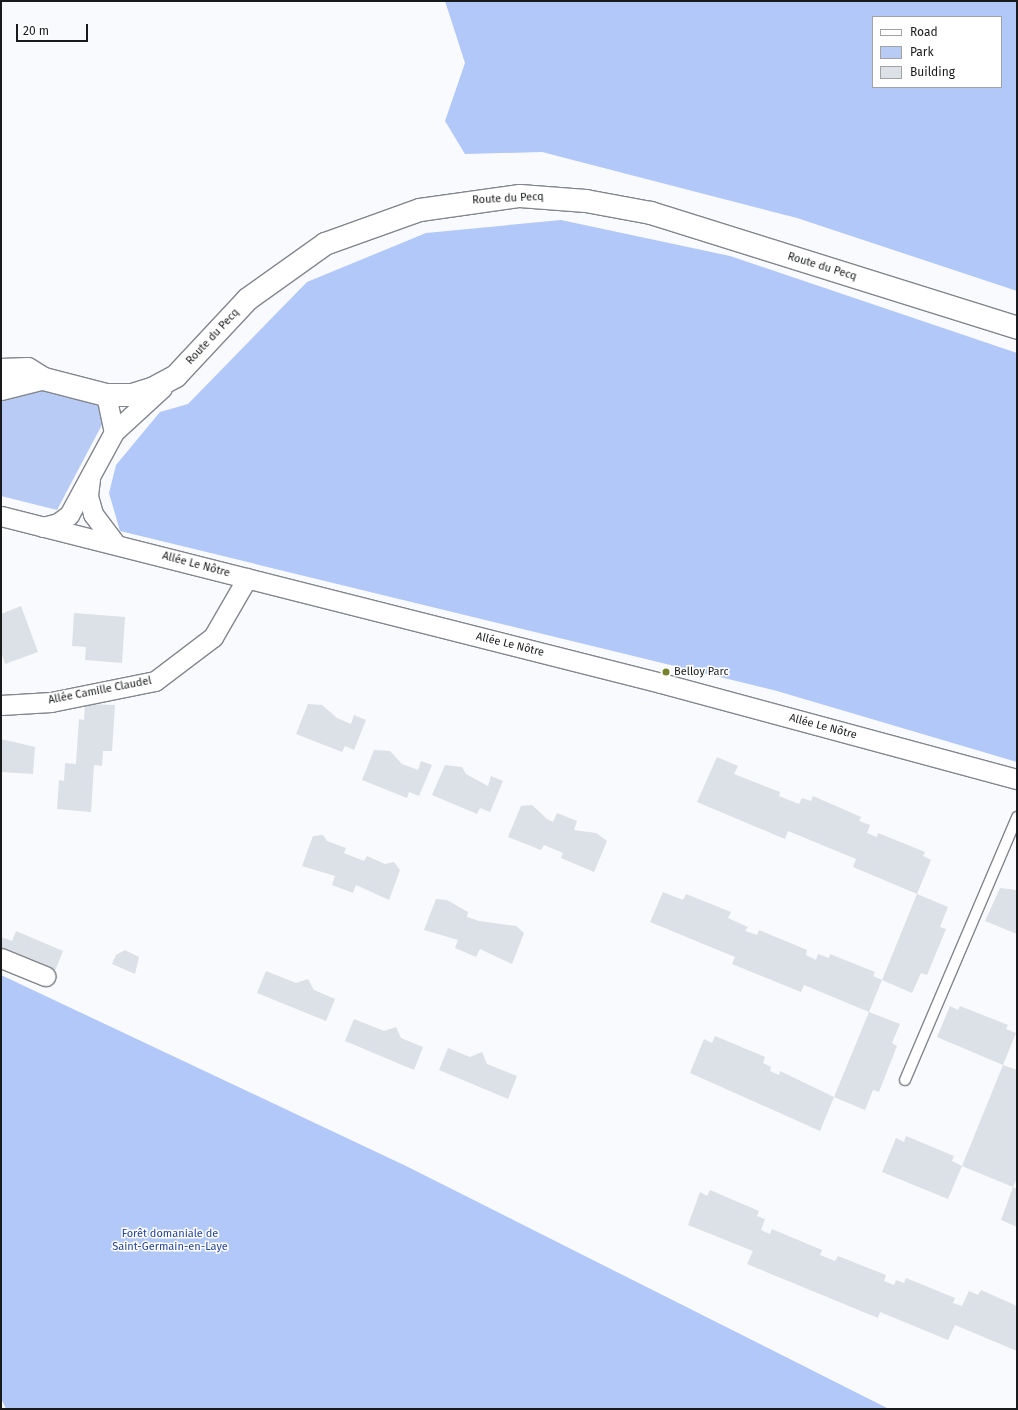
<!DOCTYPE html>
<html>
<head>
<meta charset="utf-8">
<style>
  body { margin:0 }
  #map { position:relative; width:1018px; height:1410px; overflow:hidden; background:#f8fafe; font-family:"Fira Sans",sans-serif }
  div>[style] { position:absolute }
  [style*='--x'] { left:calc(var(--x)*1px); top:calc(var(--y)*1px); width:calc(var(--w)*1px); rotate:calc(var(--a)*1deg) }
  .green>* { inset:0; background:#b8cbf4 }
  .forest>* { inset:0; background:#b2c8f8 }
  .building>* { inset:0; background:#dce0e7 }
  .roads { filter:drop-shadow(1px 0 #83868d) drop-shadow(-1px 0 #83868d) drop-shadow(0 1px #83868d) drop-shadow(0 -1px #83868d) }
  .service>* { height:10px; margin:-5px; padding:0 5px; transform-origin:5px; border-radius:5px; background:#fff }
  .minor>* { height:19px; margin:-9.5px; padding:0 9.5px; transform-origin:9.5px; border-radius:9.5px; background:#fff }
  .secondary>* { height:22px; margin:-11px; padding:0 11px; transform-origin:11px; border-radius:11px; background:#fff }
  .dots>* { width:11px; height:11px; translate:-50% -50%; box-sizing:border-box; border:2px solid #fff; border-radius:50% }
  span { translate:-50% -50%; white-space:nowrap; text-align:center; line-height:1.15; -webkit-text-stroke:3px #fff; paint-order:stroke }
  .street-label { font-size:11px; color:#181a1c }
  .poi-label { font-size:11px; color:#181a1c }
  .left { translate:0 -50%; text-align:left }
  .park-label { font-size:11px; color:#23449b }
  .frame { position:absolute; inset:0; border:2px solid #181a1c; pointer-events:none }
  .legend { position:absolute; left:872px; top:16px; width:130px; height:72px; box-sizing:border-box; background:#fff; border:1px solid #a3a3a4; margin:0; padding:5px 7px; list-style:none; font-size:12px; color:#181a1c }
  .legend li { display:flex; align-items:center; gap:8px; height:20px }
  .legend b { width:20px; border:1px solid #a3a3a4 }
  .scale { position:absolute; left:16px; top:24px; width:72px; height:18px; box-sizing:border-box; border:2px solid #181a1c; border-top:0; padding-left:5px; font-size:12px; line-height:14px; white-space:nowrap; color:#181a1c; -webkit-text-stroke:3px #fff; paint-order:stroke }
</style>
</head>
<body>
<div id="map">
  <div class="green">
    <i style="clip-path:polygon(38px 386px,97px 401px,105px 419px,57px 510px,1px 496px,1px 395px)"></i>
  </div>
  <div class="forest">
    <i style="clip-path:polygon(evenodd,445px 1px,1017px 1px,1017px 291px,797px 218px,542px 152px,465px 154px,445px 121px,465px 63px,445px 1px,873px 17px,1001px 17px,1001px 87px,873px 87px,873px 17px)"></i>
    <i style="clip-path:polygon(561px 220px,730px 256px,1017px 353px,1017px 762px,777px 691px,120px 531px,109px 493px,116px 465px,160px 412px,188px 404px,307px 282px,426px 233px)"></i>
    <i style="clip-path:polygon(1px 975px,406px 1166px,889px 1409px,6px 1409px,1px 1398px)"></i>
  </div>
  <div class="building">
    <i style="clip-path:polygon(21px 606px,38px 652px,5px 664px,1px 652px,1px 614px)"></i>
    <i style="clip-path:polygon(74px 613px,125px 617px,122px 663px,85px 660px,86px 647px,72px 646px)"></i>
    <i style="clip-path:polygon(85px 704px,115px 705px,112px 751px,103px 751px,102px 766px,94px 765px,91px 812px,57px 809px,59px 780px,64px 781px,65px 763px,76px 764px,79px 719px,84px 720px)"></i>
    <i style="clip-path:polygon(308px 704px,322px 705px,337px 718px,351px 724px,354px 715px,366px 720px,354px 750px,345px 746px,342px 752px,296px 734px)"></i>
    <i style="clip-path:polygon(1px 739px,35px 747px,33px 774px,1px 772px)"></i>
    <i style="clip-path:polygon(374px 750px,390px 751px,402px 764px,418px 770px,421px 761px,432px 765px,419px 796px,409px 792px,407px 798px,362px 780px)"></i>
    <i style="clip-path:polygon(717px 757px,738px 766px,734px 774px,780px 792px,779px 796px,799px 804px,802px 798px,811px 801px,813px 796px,861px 817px,859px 821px,870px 825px,867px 833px,877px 837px,878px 833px,925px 852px,923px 856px,931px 860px,917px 894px,853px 867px,856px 859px,788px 831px,785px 839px,697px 802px)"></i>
    <i style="clip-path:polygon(445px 765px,462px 767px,466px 774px,488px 786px,491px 776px,503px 781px,490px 812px,480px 808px,477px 814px,432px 795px)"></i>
    <i style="clip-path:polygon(532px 805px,547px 819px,553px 822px,557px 813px,577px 821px,574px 830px,596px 833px,607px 841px,594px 872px,561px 858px,563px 853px,544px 845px,541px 850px,508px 837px,521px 806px)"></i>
    <i style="clip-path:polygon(323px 835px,327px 841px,346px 848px,344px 853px,364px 861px,367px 856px,385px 864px,394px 862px,400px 870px,389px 900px,356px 885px,353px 893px,332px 885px,335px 876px,302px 866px,313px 836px)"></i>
    <i style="clip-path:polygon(1000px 888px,1017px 890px,1017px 934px,985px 921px)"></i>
    <i style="clip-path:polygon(663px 892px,683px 900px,686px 894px,731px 912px,728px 918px,748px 927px,745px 931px,757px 935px,759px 930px,807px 950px,806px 955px,816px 960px,818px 954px,829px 958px,830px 954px,875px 972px,873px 976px,882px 980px,869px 1012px,900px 1024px,892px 1043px,897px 1046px,879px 1092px,873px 1090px,865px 1110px,834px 1097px,869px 1012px,804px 985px,801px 992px,732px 964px,735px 957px,650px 922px)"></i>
    <i style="clip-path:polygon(917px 894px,948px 907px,940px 927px,946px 929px,927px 975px,921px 973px,912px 993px,882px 980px)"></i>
    <i style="clip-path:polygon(436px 899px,447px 900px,468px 912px,467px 917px,479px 921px,516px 926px,524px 933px,512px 964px,480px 949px,476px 957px,455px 948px,458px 940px,424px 930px)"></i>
    <i style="clip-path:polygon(16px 931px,63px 951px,55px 971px,1px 948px,1px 937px,12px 941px)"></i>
    <i style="clip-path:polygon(125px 950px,139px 957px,135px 974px,112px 964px,116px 955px)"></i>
    <i style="clip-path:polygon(266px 971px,296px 983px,308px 979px,314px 990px,335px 999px,326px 1021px,257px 993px)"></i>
    <i style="clip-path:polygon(950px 1006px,958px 1010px,960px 1006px,1008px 1025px,1006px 1029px,1016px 1033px,1003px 1065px,1017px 1070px,1017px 1178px,1013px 1187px,962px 1166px,1003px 1065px,937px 1037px)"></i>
    <i style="clip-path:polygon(354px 1019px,384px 1031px,396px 1027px,401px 1038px,423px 1047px,414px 1070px,345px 1041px)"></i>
    <i style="clip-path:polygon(715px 1036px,765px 1057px,763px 1063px,771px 1067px,770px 1071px,779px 1075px,780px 1071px,834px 1097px,820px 1131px,690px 1073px,704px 1039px,712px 1043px)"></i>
    <i style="clip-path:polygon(448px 1048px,470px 1057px,482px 1052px,487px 1064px,517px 1076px,508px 1099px,439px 1070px)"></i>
    <i style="clip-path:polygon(906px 1136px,954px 1156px,952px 1161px,962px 1166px,948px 1199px,882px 1172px,896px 1138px,904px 1142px)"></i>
    <i style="clip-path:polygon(1013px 1187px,1017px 1189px,1017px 1227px,1001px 1220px)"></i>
    <i style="clip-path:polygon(710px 1190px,759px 1211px,757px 1216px,765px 1219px,761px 1230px,770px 1234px,772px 1229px,822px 1250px,820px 1255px,835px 1261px,838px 1256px,886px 1275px,884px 1281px,894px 1285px,896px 1280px,904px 1283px,906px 1278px,955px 1298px,953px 1303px,962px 1306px,969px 1291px,978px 1295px,981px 1290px,1017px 1306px,1017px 1351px,955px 1325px,948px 1340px,880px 1312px,878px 1318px,747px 1264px,753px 1251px,688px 1225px,700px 1192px,707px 1196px)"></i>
  </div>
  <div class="roads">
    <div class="service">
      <i style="--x:905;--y:1080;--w:286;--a:-66.9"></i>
    </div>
    <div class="minor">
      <i style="--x:106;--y:395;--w:38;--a:78"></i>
      <i style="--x:90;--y:479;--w:17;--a:97"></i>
      <i style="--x:88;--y:496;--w:19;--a:74"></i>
      <i style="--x:93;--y:514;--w:36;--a:53"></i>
      <i style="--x:1;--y:516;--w:681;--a:14.2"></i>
      <i style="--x:661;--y:683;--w:369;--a:15.1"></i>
      <i style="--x:43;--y:527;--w:16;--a:-15"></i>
      <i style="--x:58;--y:523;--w:14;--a:-36"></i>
      <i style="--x:69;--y:515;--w:94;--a:-61.5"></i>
      <i style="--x:114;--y:432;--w:65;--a:-42.5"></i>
      <i style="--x:1;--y:705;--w:50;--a:-3.4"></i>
      <i style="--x:51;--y:702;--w:106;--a:-11.4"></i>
      <i style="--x:155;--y:681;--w:73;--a:-37.2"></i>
      <i style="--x:213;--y:637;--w:68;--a:-60"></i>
      <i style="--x:1;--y:958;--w:48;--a:22.2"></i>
    </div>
    <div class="secondary">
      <i style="--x:1;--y:370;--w:27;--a:-2"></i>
      <i style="--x:28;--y:369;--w:19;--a:32"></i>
      <i style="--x:44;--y:379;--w:64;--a:14.5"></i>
      <i style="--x:106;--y:395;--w:26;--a:0"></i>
      <i style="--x:132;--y:395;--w:21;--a:-17"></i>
      <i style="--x:152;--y:389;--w:27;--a:-28"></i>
      <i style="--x:176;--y:376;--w:105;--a:-46.9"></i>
      <i style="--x:248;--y:299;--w:95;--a:-35.5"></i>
      <i style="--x:325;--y:244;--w:101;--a:-19.7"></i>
      <i style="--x:420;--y:210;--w:101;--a:-8"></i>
      <i style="--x:520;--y:196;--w:66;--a:4.3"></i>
      <i style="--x:586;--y:201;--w:66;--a:10.5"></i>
      <i style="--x:651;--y:213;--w:384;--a:17.4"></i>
      <i style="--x:1;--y:389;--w:41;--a:-14"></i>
    </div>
  </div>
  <div class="dots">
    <i style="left:666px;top:672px;background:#78812c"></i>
  </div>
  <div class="street-label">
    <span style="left:508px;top:199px;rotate:-3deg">Route du Pecq</span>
    <span style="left:822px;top:267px;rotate:17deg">Route du Pecq</span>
    <span style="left:213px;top:337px;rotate:-47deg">Route du Pecq</span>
    <span style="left:196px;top:565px;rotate:15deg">Allée Le Nôtre</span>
    <span style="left:510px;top:645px;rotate:14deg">Allée Le Nôtre</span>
    <span style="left:100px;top:691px;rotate:-11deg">Allée Camille Claudel</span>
    <span style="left:823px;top:727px;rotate:15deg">Allée Le Nôtre</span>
  </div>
  <div class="poi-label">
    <span class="left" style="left:674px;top:672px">Belloy Parc</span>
  </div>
  <div class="park-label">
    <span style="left:170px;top:1241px">Forêt domaniale de<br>Saint-Germain-en-Laye</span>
  </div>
  <div class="frame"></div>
  <ul class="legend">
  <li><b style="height:5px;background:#fff"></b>Road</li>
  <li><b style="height:11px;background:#b8cbf4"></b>Park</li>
  <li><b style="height:11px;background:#dce0e7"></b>Building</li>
  </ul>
  <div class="scale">20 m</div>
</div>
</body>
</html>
